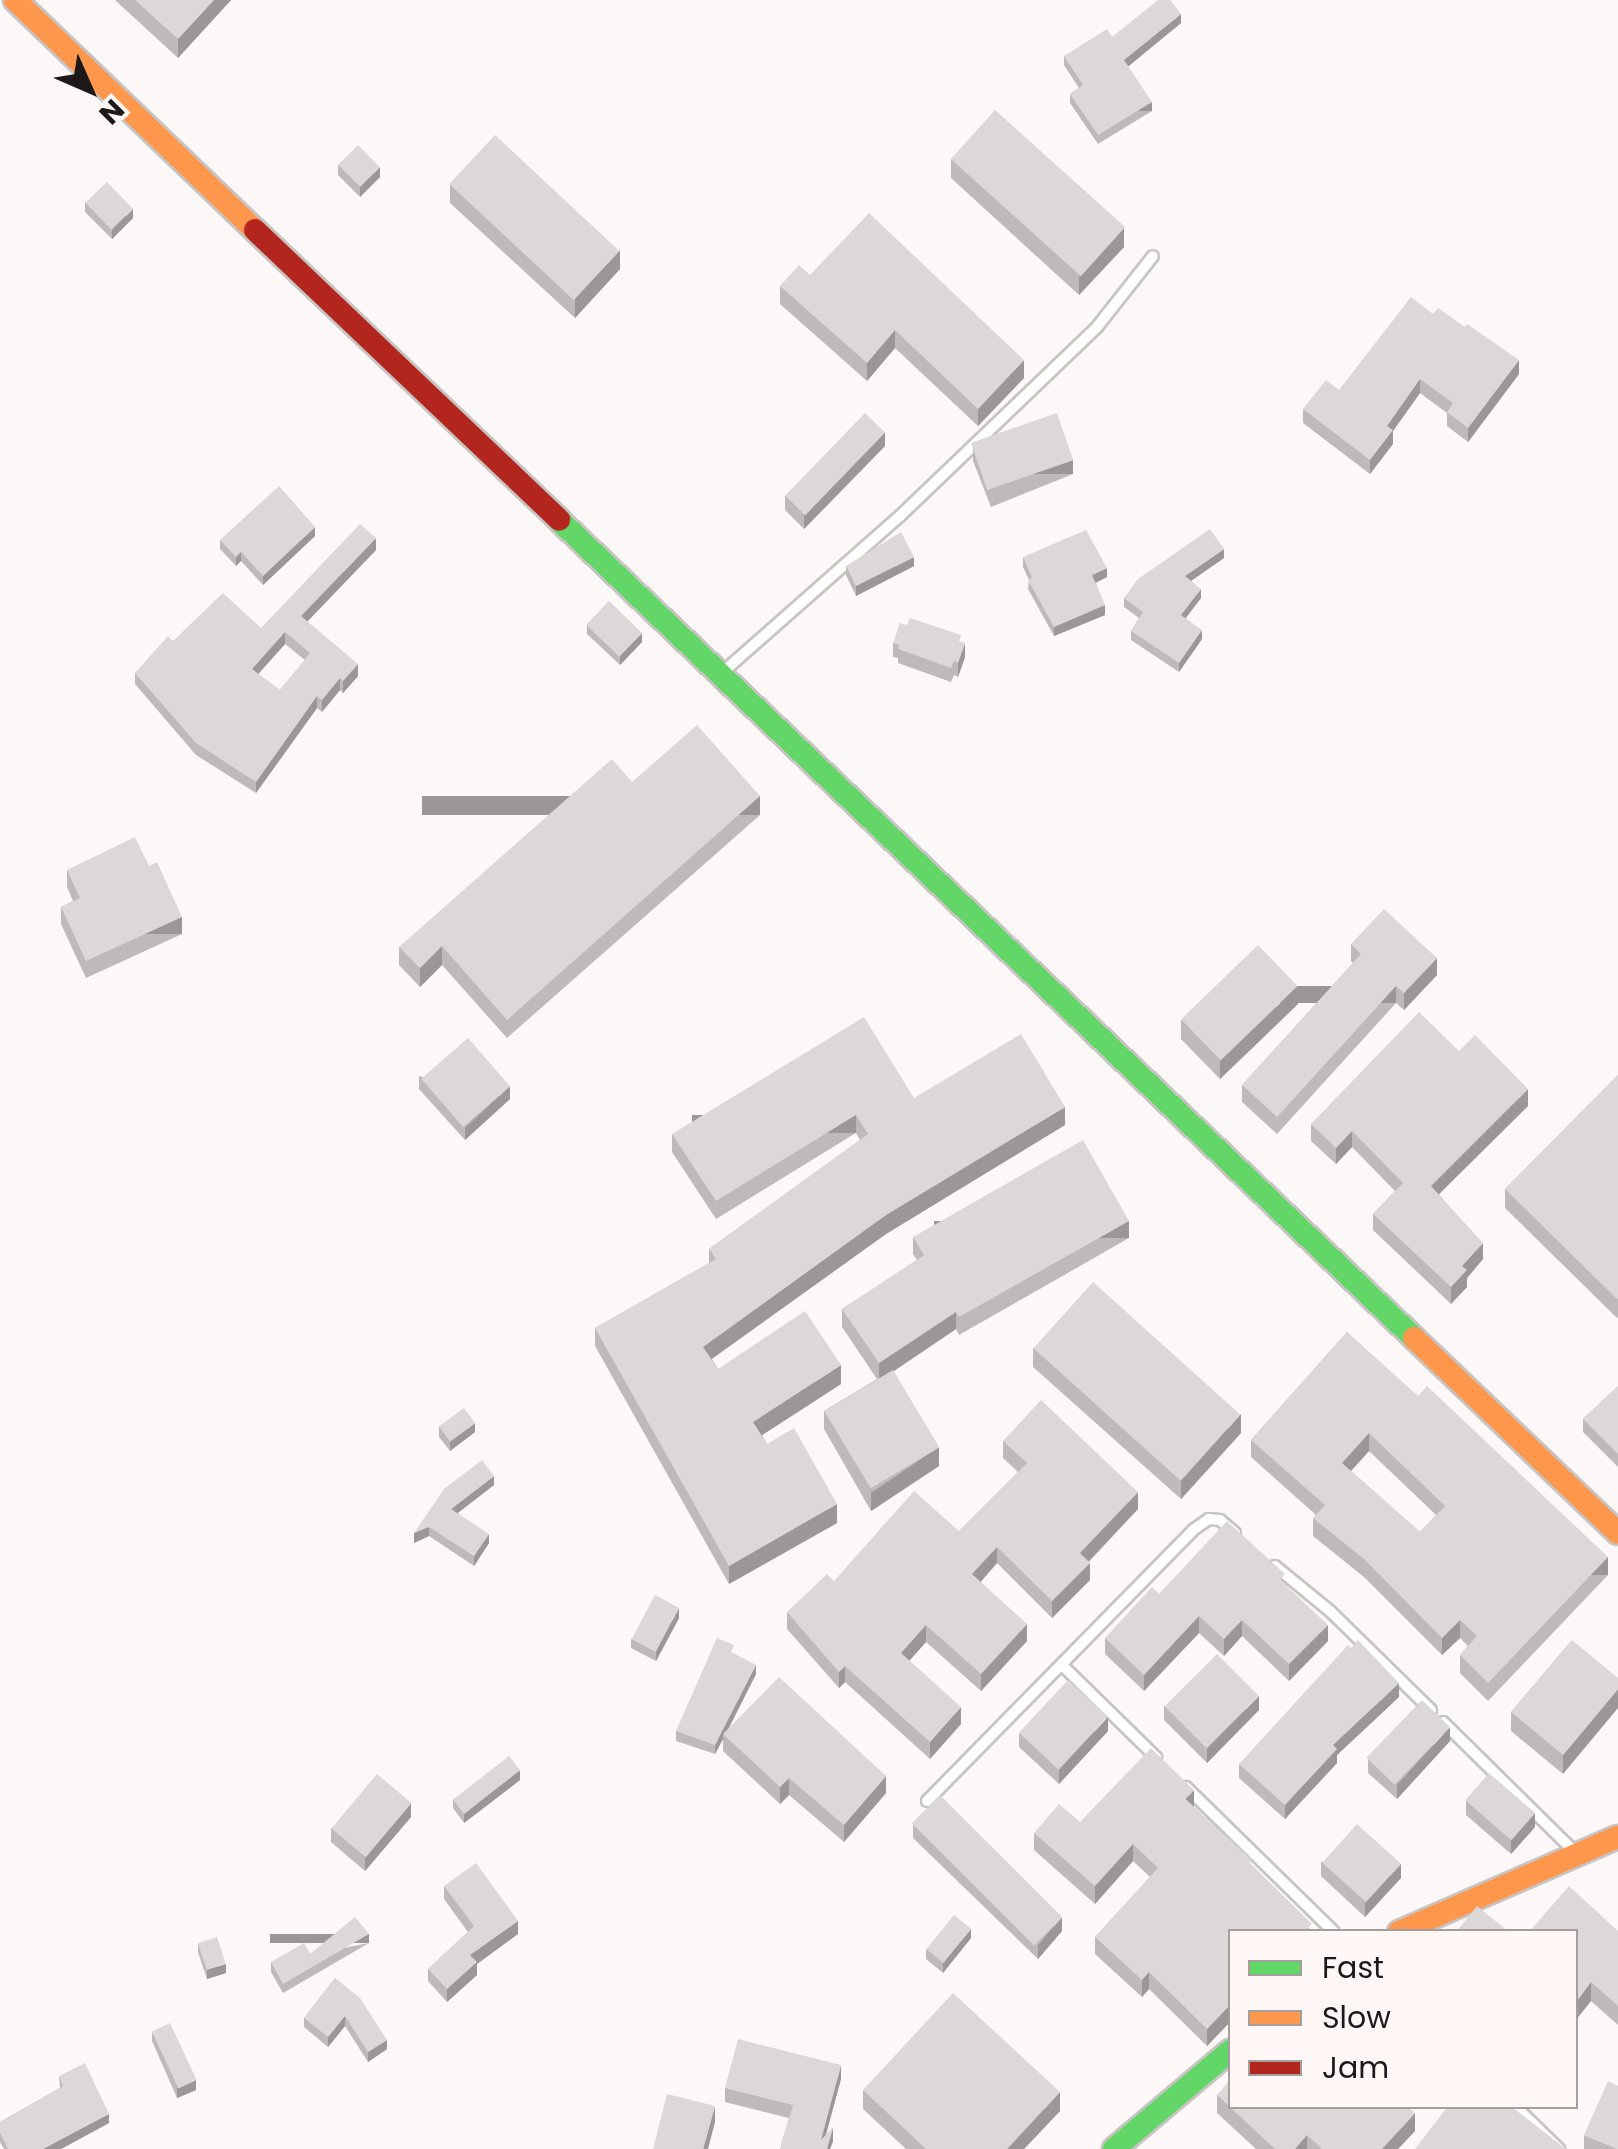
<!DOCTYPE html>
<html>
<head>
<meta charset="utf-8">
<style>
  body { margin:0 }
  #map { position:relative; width:1618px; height:2149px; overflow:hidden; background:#fcf8f7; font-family:Poppins,sans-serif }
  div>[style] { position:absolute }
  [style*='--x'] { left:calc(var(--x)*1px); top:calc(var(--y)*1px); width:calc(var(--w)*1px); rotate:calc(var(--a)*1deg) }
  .roads { filter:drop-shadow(2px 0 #c8c4c3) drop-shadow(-2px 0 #c8c4c3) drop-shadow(0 2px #c8c4c3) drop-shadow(0 -2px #c8c4c3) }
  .lane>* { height:10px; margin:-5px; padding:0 5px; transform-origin:5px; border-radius:5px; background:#fffefe }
  .fast>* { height:22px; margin:-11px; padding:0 11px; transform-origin:11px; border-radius:11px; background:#63d668 }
  .slow>* { height:22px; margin:-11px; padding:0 11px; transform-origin:11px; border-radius:11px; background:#ff974d }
  .jam>* { height:22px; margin:-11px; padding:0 11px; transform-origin:11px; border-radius:11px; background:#b3261e }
  .wall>* { inset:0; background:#bdbab9 }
  .shaded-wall>* { inset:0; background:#9a9796; transform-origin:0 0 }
  .building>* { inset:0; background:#dcd8d7; transform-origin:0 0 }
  span { translate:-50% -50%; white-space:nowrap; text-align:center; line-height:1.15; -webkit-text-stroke:8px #fef7f5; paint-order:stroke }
  .legend { position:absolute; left:1228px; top:1929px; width:350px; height:180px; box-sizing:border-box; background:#fef7f5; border:2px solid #a49e9d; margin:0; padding:12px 18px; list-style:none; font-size:30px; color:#1c1918 }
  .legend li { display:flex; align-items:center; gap:20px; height:50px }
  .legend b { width:50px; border:2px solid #a49e9d }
  .north { position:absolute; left:40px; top:40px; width:100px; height:100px; -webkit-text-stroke:8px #fef7f5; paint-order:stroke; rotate:135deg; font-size:28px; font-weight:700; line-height:40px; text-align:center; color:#1c1918 }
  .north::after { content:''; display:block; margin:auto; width:35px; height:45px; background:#1c1918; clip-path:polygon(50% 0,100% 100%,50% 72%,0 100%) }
</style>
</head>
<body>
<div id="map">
  <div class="roads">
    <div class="lane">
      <i style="--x:723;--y:672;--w:236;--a:-41.4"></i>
      <i style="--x:900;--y:516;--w:273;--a:-43.8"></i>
      <i style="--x:1097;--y:327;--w:90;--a:-51.7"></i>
      <i style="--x:1275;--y:1566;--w:72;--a:39.4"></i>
      <i style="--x:1331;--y:1612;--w:140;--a:44.4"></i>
      <i style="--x:1064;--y:1667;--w:129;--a:44.4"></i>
      <i style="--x:1443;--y:1722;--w:184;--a:44.6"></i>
      <i style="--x:1186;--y:1787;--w:207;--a:44.4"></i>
      <i style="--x:927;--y:1801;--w:380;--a:-45.5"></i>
      <i style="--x:1193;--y:1530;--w:19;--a:-35"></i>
      <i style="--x:1209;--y:1519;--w:11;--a:5"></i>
      <i style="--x:1220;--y:1520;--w:20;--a:41"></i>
      <i style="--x:1515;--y:2106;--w:62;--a:44.3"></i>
    </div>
    <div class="fast">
      <i style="--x:559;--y:520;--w:1183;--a:43.73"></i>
      <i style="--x:1114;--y:2149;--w:152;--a:-40.2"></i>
    </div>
    <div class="slow">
      <i style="--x:15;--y:0;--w:332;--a:43.8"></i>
      <i style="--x:1414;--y:1338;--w:282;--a:43.7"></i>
      <i style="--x:1399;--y:1932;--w:239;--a:-23.5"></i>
    </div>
    <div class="jam">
      <i style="--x:255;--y:230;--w:420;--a:43.6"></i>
    </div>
  </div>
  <div class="wall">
    <i style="clip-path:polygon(115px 0,231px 0,178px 58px)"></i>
    <i style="clip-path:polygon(1181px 23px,1128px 66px,1152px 111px,1098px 144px,1070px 103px,1070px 94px,1079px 88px,1064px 65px,1064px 56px,1112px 37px)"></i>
    <i style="clip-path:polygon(951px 159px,1124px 247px,1079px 295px,951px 178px)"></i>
    <i style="clip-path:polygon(338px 165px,380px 177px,360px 197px,338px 175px)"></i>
    <i style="clip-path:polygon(450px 184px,620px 269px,575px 318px,450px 203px)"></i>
    <i style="clip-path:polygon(85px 202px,133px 218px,112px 239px,85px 212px)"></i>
    <i style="clip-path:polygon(810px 275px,1024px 378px,978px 426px,895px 348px,867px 381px,780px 304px,780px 286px)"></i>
    <i style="clip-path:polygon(1433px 314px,1519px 374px,1468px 442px,1447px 426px,1447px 413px,1420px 393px,1393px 431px,1393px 444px,1370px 474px,1303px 423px,1303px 409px,1339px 390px)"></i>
    <i style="clip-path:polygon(885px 446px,804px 529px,785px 510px,785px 496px)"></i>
    <i style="clip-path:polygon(973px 447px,1073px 474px,991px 507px,973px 461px)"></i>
    <i style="clip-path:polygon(315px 536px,263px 585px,241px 561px,236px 566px,220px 549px,220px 540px)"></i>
    <i style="clip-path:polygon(evenodd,376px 550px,307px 622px,358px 676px,343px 693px,340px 690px,322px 712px,317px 708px,256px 793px,196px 755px,135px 684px,135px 673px,173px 641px,261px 628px,376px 550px,285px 644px,305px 660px,280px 690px,258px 674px,285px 644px)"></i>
    <i style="clip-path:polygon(1023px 557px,1107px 577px,1096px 583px,1105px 615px,1054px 636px,1028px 589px,1029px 580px,1023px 567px)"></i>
    <i style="clip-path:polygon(1224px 558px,1191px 581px,1201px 598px,1186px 618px,1202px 639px,1179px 672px,1131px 640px,1131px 631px,1139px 618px,1124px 607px,1124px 598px)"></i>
    <i style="clip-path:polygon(846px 566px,914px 566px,856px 596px,846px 575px)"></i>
    <i style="clip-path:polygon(587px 625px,642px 642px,620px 665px,587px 634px)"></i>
    <i style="clip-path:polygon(961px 642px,965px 657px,958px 677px,954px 675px,951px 682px,898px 663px,898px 658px,893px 657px,893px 643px)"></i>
    <i style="clip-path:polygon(632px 782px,760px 815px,507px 1038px,442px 965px,420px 987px,399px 965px,399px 947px)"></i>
    <i style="clip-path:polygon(149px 866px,182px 934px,86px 978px,61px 924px,61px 907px,73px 901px,67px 887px,67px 870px)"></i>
    <i style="clip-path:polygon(1351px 944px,1437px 975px,1404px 1010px,1396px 1003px,1277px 1134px,1242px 1102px,1242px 1085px,1353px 963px,1351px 961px)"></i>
    <i style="clip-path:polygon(1298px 1004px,1220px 1079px,1181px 1039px,1181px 1020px)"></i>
    <i style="clip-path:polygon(1459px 1051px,1528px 1106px,1439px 1194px,1483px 1259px,1467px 1278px,1467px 1287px,1451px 1304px,1373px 1230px,1373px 1214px,1395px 1191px,1352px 1147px,1336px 1164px,1311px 1141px,1311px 1124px)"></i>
    <i style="clip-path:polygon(1618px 1075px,1618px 1317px,1617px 1318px,1505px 1208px,1505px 1189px)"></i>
    <i style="clip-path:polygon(419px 1076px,510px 1099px,465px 1140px,419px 1089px)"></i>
    <i style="clip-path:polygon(914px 1098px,1065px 1125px,886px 1234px,712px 1359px,718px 1369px,841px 1384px,762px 1435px,767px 1444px,837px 1523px,729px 1584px,595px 1346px,595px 1328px,709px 1263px,709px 1249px,860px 1140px,856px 1133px,716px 1219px,672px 1152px,672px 1134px)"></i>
    <i style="clip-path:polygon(913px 1237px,1129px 1238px,959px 1335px,956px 1329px,894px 1371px,939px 1466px,871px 1511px,824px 1429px,824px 1411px,877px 1379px,842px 1327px,842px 1309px,917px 1260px,913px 1254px)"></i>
    <i style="clip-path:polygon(evenodd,1347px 1332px,1608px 1575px,1488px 1701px,1460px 1673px,1460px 1655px,1468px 1646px,1460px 1638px,1442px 1655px,1364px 1577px,1313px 1536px,1313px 1518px,1316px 1515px,1251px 1457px,1251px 1440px,1347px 1332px,1369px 1451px,1436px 1515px,1420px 1532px,1351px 1471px,1369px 1451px)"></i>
    <i style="clip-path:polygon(1033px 1348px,1241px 1433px,1181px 1499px,1033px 1367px)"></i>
    <i style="clip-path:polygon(1618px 1386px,1618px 1467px,1583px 1432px,1583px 1419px)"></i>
    <i style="clip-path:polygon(439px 1427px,475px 1432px,450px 1451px,439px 1437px)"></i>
    <i style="clip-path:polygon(1003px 1441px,1138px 1509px,1089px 1562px,1090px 1580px,1052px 1618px,997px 1563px,981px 1582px,1027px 1641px,981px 1691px,926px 1642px,909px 1661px,961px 1724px,930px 1759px,845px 1682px,839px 1688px,787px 1629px,787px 1612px,834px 1581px,959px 1531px,1018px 1472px,1003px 1458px)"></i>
    <i style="clip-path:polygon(494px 1485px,458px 1513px,489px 1543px,474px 1566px,429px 1536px,414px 1543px,414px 1533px)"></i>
    <i style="clip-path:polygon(1285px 1585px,1328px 1641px,1289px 1681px,1242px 1636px,1224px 1656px,1199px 1633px,1144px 1691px,1105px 1654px,1105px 1638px,1159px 1594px)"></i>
    <i style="clip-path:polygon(679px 1618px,656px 1661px,631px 1648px,631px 1639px)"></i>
    <i style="clip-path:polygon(1572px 1640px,1563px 1774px,1511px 1731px,1511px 1712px)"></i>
    <i style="clip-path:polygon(734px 1654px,756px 1674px,729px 1728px,886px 1793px,844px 1842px,789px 1795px,780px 1804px,723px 1751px,723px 1739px,715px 1754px,676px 1741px,676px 1731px)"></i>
    <i style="clip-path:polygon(1399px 1697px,1337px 1755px,1337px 1763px,1285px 1819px,1239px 1778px,1239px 1764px)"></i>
    <i style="clip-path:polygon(1164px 1706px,1259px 1710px,1207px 1763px,1164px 1720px)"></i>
    <i style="clip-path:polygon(1108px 1731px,1059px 1784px,1019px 1747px,1019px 1733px)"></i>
    <i style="clip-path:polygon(1450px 1741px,1397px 1799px,1368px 1773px,1368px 1759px)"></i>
    <i style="clip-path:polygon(520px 1780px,464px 1823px,453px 1808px,453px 1799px)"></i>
    <i style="clip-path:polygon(1466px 1801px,1535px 1827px,1511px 1854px,1466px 1815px)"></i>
    <i style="clip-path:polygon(1194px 1807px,1252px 1866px,1312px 1932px,1230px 1932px,1230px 2022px,1207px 2046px,1149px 1989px,1142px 1997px,1095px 1954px,1095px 1937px,1150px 1877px,1133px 1861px,1095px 1904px,1034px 1850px,1034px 1833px,1080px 1822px)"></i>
    <i style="clip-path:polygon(411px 1817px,365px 1871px,331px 1842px,331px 1828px)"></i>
    <i style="clip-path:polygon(913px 1824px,1062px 1931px,1038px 1959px,913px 1838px)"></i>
    <i style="clip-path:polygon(1321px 1862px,1401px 1878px,1365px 1917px,1321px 1876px)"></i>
    <i style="clip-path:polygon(444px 1886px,518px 1934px,477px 1964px,477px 1975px,447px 2002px,428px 1981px,428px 1969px,468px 1932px,444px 1899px)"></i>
    <i style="clip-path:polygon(1618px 1931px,1618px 2025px,1591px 2001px,1576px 1932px)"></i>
    <i style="clip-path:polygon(971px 1938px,943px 1973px,926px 1959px,926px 1949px)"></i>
    <i style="clip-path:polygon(198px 1943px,226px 1973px,207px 1979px,198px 1952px)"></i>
    <i style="clip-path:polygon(369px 1943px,283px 1993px,271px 1972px,271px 1962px)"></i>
    <i style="clip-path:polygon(335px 1978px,387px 2049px,368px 2062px,345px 2026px,328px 2047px,304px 2027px,304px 2018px)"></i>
    <i style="clip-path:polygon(152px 2032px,196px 2090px,177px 2098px,152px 2041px)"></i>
    <i style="clip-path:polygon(59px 2076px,109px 2123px,61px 2149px,4px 2149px,0 2142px,0 2122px,60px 2088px)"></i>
    <i style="clip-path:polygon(841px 2079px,826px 2134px,833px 2141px,830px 2149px,780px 2149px,789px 2118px,725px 2102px,725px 2088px)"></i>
    <i style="clip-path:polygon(863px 2090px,1060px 2111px,1024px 2149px,906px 2149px,863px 2109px)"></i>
    <i style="clip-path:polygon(1217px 2095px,1415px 2131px,1398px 2149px,1256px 2149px,1217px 2113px)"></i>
    <i style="clip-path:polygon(1584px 2135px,1618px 2149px,1584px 2149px)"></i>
  </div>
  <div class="shaded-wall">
    <i style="clip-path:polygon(214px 0,231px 0,178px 58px,178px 39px)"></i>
    <i style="clip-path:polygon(1181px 14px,1181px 23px,1124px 70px,1124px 60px)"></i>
    <i style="left:1152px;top:102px;width:9px;height:63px;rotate:90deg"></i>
    <i style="clip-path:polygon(380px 167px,380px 177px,360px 197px,360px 187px)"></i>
    <i style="clip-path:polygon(133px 209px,133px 218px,112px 239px,112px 230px)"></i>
    <i style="clip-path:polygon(1124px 228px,1124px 247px,1079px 295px,1079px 277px)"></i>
    <i style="clip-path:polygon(620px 250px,620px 269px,575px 318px,575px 299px)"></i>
    <i style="clip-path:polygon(895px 330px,895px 348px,867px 381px,867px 363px)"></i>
    <i style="clip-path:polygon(1024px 360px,1024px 378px,978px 426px,978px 409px)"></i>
    <i style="clip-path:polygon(1519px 360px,1519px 374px,1468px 442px,1468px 428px)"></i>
    <i style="clip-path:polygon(1420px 379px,1420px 393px,1393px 431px,1393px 444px,1370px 474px,1370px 460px,1387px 426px)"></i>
    <i style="clip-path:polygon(885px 432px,885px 446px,804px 529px,804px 515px)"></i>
    <i style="left:1073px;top:460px;width:14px;height:88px;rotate:90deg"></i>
    <i style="clip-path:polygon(315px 527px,315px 536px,263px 585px,263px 576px)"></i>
    <i style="clip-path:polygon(376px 538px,376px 550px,301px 628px,301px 616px)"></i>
    <i style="clip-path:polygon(1224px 549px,1224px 558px,1185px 585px,1185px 576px)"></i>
    <i style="clip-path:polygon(241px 552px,241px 561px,236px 566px,236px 557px)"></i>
    <i style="clip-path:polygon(914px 557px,914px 566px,856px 596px,856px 586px)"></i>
    <i style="clip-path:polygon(1107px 568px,1107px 577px,1092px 584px,1092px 575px)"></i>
    <i style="clip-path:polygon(1201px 589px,1201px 598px,1181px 624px,1181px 615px)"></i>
    <i style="clip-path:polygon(1105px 605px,1105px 615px,1054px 636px,1054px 627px)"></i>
    <i style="clip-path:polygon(1202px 630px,1202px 639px,1179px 672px,1179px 663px)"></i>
    <i style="clip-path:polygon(285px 632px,285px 644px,252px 681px,252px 669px)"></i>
    <i style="clip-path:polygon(642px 633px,642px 642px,620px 665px,620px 656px)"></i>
    <i style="clip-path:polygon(965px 643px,965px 657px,958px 677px,958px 663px)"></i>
    <i style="clip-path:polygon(358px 664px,358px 676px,343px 693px,343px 681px)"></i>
    <i style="clip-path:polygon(340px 678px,340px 690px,322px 712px,322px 700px)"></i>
    <i style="clip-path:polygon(317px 696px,317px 708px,256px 793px,256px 782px)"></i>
    <i style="left:760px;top:796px;width:19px;height:338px;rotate:90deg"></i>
    <i style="left:182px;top:917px;width:17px;height:106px;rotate:90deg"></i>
    <i style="clip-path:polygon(442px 946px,442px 965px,420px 987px,420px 968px)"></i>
    <i style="clip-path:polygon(1437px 958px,1437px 975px,1404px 1010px,1404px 993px)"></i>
    <i style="clip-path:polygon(1298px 986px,1298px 1004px,1220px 1079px,1220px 1061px)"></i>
    <i style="left:1396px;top:986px;width:17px;height:177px;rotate:90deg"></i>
    <i style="clip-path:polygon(510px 1086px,510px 1099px,465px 1140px,465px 1128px)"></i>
    <i style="clip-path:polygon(1528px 1089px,1528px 1106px,1431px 1202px,1431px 1186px)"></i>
    <i style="clip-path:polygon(1065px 1107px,1065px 1125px,886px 1234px,703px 1365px,703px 1347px,886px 1215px)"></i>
    <i style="left:856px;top:1115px;width:18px;height:164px;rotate:90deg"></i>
    <i style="clip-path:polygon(1352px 1131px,1352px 1147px,1336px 1164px,1336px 1148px)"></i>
    <i style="left:1129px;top:1221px;width:17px;height:195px;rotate:90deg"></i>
    <i style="clip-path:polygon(1483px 1243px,1483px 1259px,1467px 1278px,1467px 1287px,1451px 1304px,1451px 1287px,1462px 1266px)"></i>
    <i style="clip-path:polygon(956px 1312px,956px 1329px,879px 1381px,879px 1363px)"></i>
    <i style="clip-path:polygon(841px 1365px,841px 1384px,753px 1441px,753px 1422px)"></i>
    <i style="clip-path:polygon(1241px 1414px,1241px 1433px,1181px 1499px,1181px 1481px)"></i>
    <i style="clip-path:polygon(475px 1423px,475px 1432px,450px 1451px,450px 1442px)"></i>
    <i style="clip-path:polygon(1369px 1433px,1369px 1451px,1342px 1481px,1342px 1463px)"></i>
    <i style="clip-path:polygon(939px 1447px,939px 1466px,871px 1511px,871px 1493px)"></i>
    <i style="clip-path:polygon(494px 1476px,494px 1485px,451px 1518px,451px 1509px)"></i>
    <i style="clip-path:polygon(1138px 1492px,1138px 1509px,1080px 1570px,1080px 1553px)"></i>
    <i style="clip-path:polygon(837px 1504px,837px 1523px,729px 1584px,729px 1566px)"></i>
    <i style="clip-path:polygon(429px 1527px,429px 1536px,414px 1543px,414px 1533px)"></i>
    <i style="clip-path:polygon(489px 1534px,489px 1543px,474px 1566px,474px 1556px)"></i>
    <i style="clip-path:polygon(997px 1547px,997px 1563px,972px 1591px,972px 1574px)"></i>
    <i style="left:1608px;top:1557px;width:18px;height:174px;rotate:90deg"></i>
    <i style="clip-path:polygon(1090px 1563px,1090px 1580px,1052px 1618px,1052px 1601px)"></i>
    <i style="clip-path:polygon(679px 1608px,679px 1618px,656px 1661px,656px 1652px)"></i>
    <i style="clip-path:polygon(1199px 1616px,1199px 1633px,1144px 1691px,1144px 1675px)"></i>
    <i style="clip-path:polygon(1242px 1620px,1242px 1636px,1224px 1656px,1224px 1639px)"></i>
    <i style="clip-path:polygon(1460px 1620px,1460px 1638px,1442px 1655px,1442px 1638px)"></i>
    <i style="clip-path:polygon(1027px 1624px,1027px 1641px,981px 1691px,981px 1674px)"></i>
    <i style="clip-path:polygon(926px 1625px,926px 1642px,901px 1670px,901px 1653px)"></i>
    <i style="clip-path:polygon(1328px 1625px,1328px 1641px,1289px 1681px,1289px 1664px)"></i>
    <i style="clip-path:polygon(756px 1665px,756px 1674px,725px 1735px,723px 1734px,723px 1739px,715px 1754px,715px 1745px)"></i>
    <i style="clip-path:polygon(845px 1666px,845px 1682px,839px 1688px,839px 1672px)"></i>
    <i style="clip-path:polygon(1399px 1683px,1399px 1697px,1337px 1755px,1337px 1763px,1285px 1819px,1285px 1805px,1333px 1745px)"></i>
    <i style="clip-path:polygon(1618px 1689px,1618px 1708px,1563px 1774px,1563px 1755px)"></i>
    <i style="clip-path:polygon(1259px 1696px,1259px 1710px,1207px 1763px,1207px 1749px)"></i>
    <i style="clip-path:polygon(961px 1707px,961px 1724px,930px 1759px,930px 1742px)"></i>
    <i style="clip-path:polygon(1108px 1717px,1108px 1731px,1059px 1784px,1059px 1770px)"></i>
    <i style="clip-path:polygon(1450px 1727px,1450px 1741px,1397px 1799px,1397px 1785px)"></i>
    <i style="clip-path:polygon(520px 1770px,520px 1780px,464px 1823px,464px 1813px)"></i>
    <i style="clip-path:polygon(886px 1776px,886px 1793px,844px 1842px,844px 1825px)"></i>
    <i style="clip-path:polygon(789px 1778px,789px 1795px,780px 1804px,780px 1787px)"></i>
    <i style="clip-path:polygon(1194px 1790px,1194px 1807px,1185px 1799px)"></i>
    <i style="clip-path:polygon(411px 1803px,411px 1817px,365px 1871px,365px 1857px)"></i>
    <i style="clip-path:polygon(1535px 1813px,1535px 1827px,1511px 1854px,1511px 1840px)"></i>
    <i style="clip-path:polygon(1133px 1844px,1133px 1861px,1095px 1904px,1095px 1886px)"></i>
    <i style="clip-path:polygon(1401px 1864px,1401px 1878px,1365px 1917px,1365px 1903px)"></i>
    <i style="clip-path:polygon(1062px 1917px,1062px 1931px,1038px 1959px,1038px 1945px)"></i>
    <i style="clip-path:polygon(518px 1921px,518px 1934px,477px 1964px,477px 1975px,447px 2002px,447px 1989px,470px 1955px)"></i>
    <i style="clip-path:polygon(971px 1929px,971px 1938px,943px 1973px,943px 1963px)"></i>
    <i style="left:369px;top:1934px;width:9px;height:99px;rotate:90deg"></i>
    <i style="clip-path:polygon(226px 1964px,226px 1973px,207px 1979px,207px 1970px)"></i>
    <i style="clip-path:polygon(1149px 1972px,1149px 1989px,1142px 1997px,1142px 1980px)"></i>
    <i style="clip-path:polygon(1591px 1982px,1591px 2001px,1576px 2020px,1576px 2002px)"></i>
    <i style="clip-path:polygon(1230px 2005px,1230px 2022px,1207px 2046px,1207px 2029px)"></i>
    <i style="clip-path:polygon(345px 2016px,345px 2026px,328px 2047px,328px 2037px)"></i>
    <i style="clip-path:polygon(387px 2040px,387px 2049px,368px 2062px,368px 2052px)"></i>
    <i style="clip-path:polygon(841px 2065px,841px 2079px,822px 2149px,821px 2140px)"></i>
    <i style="clip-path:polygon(196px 2080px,196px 2090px,177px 2098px,177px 2088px)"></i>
    <i style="clip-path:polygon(1060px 2092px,1060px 2111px,1024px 2149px,1007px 2149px)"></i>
    <i style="clip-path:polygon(715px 2106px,715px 2122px,708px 2149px,703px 2149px)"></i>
    <i style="clip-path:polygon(1415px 2113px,1415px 2131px,1398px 2149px,1382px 2149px)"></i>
    <i style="clip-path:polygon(109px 2114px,109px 2123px,61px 2149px,43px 2149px)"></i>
    <i style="clip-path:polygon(833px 2127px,833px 2141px,830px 2149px,827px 2149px)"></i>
    <i style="clip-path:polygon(1307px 2135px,1307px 2149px,1295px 2149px)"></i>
  </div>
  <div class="building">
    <i style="clip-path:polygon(135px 0,214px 0,178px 39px)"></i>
    <i style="clip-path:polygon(1158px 0,1170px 0,1181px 14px,1124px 60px,1152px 102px,1098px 135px,1070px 94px,1083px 85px,1064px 56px,1107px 29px,1112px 37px)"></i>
    <i style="left:995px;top:110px;width:175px;height:66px;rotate:42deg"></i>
    <i style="left:495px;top:135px;width:170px;height:67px;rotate:43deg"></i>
    <i style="left:358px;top:145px;width:31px;height:28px;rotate:45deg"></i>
    <i style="left:107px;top:182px;width:37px;height:30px;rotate:46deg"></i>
    <i style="clip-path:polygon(869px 213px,1024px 360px,978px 409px,895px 330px,867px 363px,780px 286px,799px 265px,810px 275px)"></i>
    <i style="clip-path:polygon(1411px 297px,1433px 314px,1438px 308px,1465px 327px,1467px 324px,1519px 360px,1468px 428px,1447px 412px,1453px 403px,1420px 379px,1387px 426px,1393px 430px,1370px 460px,1303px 409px,1326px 380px,1339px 390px)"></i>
    <i style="left:865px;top:413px;width:28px;height:115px;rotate:44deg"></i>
    <i style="left:1057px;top:413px;width:50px;height:91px;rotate:71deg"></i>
    <i style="clip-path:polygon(279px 486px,315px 527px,263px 576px,241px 552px,236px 557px,220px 540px)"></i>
    <i style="clip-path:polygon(evenodd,360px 524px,376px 538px,301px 616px,358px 664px,343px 681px,340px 678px,322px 700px,317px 696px,256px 782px,196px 743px,135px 673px,168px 636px,173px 641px,223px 593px,261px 628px,360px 524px,285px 632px,310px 653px,280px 690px,252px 669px,285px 632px)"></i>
    <i style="clip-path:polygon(1210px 529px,1224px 549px,1185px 576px,1201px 589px,1181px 615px,1202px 630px,1179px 663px,1131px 631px,1143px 612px,1124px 598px,1138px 579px)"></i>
    <i style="clip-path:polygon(1086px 530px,1107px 568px,1092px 575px,1105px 605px,1054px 627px,1028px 580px,1032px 578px,1023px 557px)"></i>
    <i style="clip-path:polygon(901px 532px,914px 557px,856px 586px,846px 566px)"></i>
    <i style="left:609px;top:601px;width:46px;height:33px;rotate:44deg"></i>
    <i style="clip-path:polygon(910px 618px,961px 635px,959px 641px,965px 643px,958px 663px,954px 661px,951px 668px,898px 649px,899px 645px,893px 643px,900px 623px,907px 625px)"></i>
    <i style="clip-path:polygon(697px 725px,760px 796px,507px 1020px,442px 946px,420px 968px,399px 947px,612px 759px,632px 782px)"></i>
    <i style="clip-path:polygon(135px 837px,149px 866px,157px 862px,182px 917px,86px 961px,61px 907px,80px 898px,67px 870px)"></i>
    <i style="clip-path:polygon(1384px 909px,1437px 958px,1404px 993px,1396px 986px,1277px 1117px,1242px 1085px,1361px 954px,1351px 944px)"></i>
    <i style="left:1258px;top:945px;width:57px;height:107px;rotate:46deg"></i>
    <i style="clip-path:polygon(1419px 1012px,1459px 1051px,1475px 1035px,1528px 1089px,1431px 1186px,1483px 1243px,1462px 1266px,1467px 1270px,1451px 1287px,1373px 1214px,1403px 1183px,1352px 1131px,1336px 1148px,1311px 1124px)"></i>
    <i style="clip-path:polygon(864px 1017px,914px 1098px,1021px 1034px,1065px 1107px,886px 1215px,703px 1347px,718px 1369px,805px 1311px,841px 1365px,753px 1422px,767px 1444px,794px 1428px,837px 1504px,729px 1566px,595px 1328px,716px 1259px,709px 1249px,868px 1134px,856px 1115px,716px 1201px,672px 1134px)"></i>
    <i style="left:468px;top:1038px;width:64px;height:62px;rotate:49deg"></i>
    <i style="clip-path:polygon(1618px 1075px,1618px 1298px,1617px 1299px,1505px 1189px)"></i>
    <i style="clip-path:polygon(1083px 1140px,1129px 1221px,959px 1317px,956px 1312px,879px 1363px,842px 1309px,924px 1255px,913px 1237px)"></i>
    <i style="left:1093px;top:1282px;width:198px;height:89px;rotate:42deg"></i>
    <i style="clip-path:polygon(evenodd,1347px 1332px,1418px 1396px,1427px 1386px,1608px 1557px,1488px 1683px,1460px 1655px,1477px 1636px,1460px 1620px,1442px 1638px,1364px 1559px,1313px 1518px,1325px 1505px,1251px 1440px,1347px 1332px,1369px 1433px,1445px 1506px,1420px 1532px,1342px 1463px,1369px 1433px)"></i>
    <i style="left:893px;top:1370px;width:90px;height:80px;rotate:59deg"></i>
    <i style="clip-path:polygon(1618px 1386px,1618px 1454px,1583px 1419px)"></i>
    <i style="clip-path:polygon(1041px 1400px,1138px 1492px,1080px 1553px,1090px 1563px,1052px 1601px,997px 1547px,972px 1574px,1027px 1624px,981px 1674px,926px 1625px,901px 1653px,961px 1707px,930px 1742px,845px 1666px,839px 1672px,787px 1612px,827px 1574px,834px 1581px,914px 1491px,959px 1531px,1027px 1463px,1003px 1441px)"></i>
    <i style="left:464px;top:1408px;width:19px;height:31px;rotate:54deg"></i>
    <i style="clip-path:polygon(482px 1460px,494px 1476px,451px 1509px,489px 1534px,474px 1556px,429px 1527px,414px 1533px,444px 1489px)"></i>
    <i style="clip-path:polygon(1227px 1521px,1285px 1574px,1280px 1580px,1328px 1625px,1289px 1664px,1242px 1620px,1224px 1639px,1199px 1616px,1144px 1675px,1105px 1638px,1152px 1587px,1159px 1594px)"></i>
    <i style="left:655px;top:1595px;width:27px;height:50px;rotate:28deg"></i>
    <i style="clip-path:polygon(717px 1638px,734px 1645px,731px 1652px,756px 1665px,715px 1745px,676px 1731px)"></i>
    <i style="clip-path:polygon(1358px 1640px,1399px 1683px,1333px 1745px,1337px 1749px,1285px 1805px,1239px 1764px,1348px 1645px,1351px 1648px)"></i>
    <i style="clip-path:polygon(1572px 1640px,1618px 1678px,1618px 1689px,1563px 1755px,1511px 1712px)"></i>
    <i style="left:1217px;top:1654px;width:59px;height:74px;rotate:45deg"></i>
    <i style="clip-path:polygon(779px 1677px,886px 1776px,844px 1825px,789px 1778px,780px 1787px,723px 1734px)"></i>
    <i style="left:1068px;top:1680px;width:54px;height:72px;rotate:43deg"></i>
    <i style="left:1422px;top:1700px;width:39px;height:80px;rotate:44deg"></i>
    <i style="clip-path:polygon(1151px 1748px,1194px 1790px,1185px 1799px,1252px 1860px,1250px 1863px,1312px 1924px,1304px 1932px,1230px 1932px,1230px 2005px,1207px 2029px,1149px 1972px,1142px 1980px,1095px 1937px,1158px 1868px,1133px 1844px,1095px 1886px,1034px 1833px,1059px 1804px,1080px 1822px)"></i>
    <i style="left:509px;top:1756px;width:18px;height:71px;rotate:52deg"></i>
    <i style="left:1489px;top:1773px;width:61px;height:36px;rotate:41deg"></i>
    <i style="left:377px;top:1774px;width:45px;height:71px;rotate:40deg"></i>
    <i style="left:940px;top:1795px;width:173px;height:40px;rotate:45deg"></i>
    <i style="left:1357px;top:1824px;width:59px;height:52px;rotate:42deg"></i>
    <i style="clip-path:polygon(476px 1863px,518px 1921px,470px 1955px,477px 1962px,447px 1989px,428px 1969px,474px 1926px,444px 1886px)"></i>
    <i style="clip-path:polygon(1569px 1886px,1618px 1931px,1618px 2006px,1591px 1982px,1576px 2002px,1576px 1932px,1529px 1932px)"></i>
    <i style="clip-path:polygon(1477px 1906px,1509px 1932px,1456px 1932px)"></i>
    <i style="left:954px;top:1915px;width:22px;height:44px;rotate:39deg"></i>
    <i style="clip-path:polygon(355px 1917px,369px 1934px,283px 1984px,271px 1962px,304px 1943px,310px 1954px)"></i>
    <i style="left:217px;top:1937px;width:28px;height:20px;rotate:72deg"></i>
    <i style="clip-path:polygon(335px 1978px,360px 1998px,387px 2040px,368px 2052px,345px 2016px,328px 2037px,304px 2018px)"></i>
    <i style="clip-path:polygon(953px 1993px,1060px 2092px,1007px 2149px,926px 2149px,863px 2090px)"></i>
    <i style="left:170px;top:2023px;width:63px;height:20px;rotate:65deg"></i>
    <i style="clip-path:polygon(738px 2039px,841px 2065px,821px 2140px,833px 2127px,827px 2149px,780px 2149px,793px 2105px,725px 2088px)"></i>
    <i style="clip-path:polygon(85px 2063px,109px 2114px,43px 2149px,8px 2149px,0 2133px,0 2122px,63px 2086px,59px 2076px)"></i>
    <i style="clip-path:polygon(1230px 2080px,1230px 2106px,1408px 2106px,1415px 2113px,1382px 2149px,1322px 2149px,1307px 2135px,1295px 2149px,1275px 2149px,1217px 2095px)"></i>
    <i style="clip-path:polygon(1608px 2081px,1618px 2086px,1618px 2149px,1584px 2135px)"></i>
    <i style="clip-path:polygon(667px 2094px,715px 2106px,703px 2149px,653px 2149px)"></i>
    <i style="clip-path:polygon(1448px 2106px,1511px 2106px,1566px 2149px,1415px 2149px)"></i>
  </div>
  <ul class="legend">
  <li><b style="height:12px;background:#63d668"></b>Fast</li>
  <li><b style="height:12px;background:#ff974d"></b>Slow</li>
  <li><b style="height:12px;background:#b3261e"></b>Jam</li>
  </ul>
  <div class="north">N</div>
</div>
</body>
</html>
